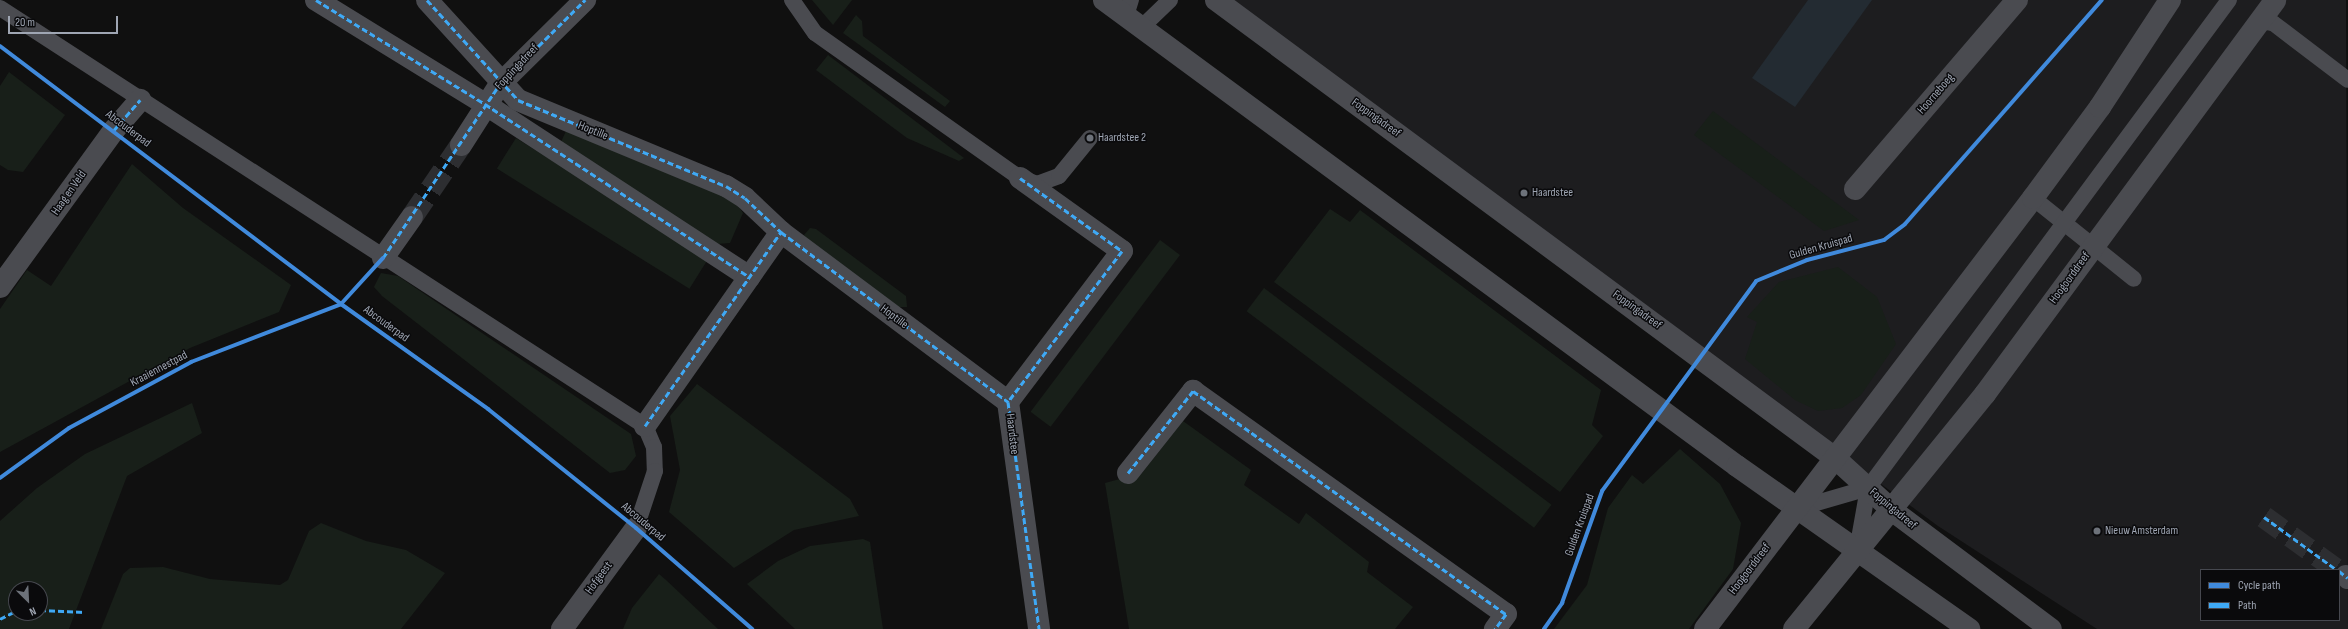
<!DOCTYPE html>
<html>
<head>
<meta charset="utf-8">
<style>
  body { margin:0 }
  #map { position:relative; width:2348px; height:629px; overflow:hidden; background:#101010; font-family:"Sofia Sans Condensed",sans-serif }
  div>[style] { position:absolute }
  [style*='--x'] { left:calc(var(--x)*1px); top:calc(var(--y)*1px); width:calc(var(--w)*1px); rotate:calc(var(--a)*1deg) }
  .built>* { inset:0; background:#1d1d1f }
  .green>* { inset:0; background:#181f19; transform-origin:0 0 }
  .water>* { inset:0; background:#232b32 }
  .pedestrian-tunnel>* { height:22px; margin-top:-11px; transform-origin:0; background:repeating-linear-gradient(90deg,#2d2e31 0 22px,transparent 0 33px) }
  .service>* { height:16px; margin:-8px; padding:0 8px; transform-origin:8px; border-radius:8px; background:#4a4b50 }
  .pedestrian>* { height:22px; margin:-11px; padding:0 11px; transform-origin:11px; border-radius:11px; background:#4a4b50 }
  .minor>* { height:22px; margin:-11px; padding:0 11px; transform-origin:11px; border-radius:11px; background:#4a4b50 }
  .tertiary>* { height:22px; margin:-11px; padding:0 11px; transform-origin:11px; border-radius:11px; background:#4a4b50 }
  .quiet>* { height:3px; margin-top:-1.5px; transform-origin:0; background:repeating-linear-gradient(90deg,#3fa9f5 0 6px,transparent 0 9px) }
  .cycleway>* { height:4px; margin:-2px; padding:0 2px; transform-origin:2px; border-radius:2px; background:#408adc }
  .dots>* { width:11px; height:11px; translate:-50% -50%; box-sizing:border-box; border:2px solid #0a0a0c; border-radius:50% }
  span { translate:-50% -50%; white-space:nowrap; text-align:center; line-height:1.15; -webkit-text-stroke:3px #0a0a0c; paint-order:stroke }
  .street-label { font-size:12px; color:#9fa6b3 }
  .poi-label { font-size:12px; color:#9fa6b3 }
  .left { translate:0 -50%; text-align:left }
  .legend { position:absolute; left:2200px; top:569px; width:140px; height:52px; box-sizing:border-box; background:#0a0a0c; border:1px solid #46484f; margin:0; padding:5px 7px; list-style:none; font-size:12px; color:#9fa6b3 }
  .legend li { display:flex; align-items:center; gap:8px; height:20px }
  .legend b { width:20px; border:1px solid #46484f }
  .north { position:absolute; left:8px; top:581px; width:40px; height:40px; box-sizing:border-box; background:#0a0a0c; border:1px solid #46484f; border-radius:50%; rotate:156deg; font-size:11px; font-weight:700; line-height:16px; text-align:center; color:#9fa6b3 }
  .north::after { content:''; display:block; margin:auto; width:14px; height:18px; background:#6d727a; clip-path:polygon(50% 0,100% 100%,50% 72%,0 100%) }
  .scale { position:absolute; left:8px; top:16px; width:110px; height:18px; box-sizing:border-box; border:2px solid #9fa6b3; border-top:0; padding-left:5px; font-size:12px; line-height:14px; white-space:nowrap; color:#9fa6b3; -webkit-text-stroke:3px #0a0a0c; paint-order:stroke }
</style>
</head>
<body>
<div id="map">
  <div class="built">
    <i style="clip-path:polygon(evenodd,1224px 0,2346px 0,2348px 629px,2097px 629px,1938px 526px,1224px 0,2201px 570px,2339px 570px,2339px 620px,2201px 620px,2201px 570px)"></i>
  </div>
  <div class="green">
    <i style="clip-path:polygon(812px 0,852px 0,833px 25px)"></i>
    <i style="clip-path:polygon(856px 15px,862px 21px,863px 36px,950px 101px,945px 107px,843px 33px)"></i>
    <i style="clip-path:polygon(828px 55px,964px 158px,959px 161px,907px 138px,816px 70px)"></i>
    <i style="clip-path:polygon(9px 72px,65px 115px,23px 172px,8px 170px,0 165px,0 86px)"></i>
    <i style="clip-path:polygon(1713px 111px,1859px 220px,1824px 231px,1694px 135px)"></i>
    <i style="clip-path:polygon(566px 131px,735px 201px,743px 213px,730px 243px,717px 244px,561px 142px)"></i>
    <i style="left:516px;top:138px;width:227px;height:36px;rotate:32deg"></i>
    <i style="clip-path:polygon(132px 164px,183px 208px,291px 285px,279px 312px,190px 348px,0 452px,0 309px,27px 270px,51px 286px)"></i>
    <i style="clip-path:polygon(1330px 209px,1350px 222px,1360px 210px,1601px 390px,1592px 425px,1603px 436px,1560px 492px,1274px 282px)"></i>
    <i style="clip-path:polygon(810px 228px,816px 229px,906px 296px,907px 307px,896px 307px,806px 241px,804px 235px)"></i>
    <i style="left:1160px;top:240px;width:25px;height:215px;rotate:37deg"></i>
    <i style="clip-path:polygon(1838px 267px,1877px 297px,1896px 344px,1861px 395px,1842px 408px,1818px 411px,1795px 400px,1745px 359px,1757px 322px,1747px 317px,1779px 282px)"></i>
    <i style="clip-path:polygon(381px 273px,398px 276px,631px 434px,636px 456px,625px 470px,610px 473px,382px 296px,374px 287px)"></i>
    <i style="left:1264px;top:288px;width:360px;height:29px;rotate:37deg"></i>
    <i style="clip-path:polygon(697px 384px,850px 499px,859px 516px,794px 530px,734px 568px,669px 512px,680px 470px,670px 416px)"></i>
    <i style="clip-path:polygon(evenodd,192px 403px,202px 433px,127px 476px,69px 629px,0 629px,0 521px,37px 488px,85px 454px,192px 403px,16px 589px,40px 589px,40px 613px,16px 613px,16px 589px)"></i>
    <i style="clip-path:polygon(1183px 421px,1251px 470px,1244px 485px,1299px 524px,1306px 513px,1369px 562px,1367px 572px,1413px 607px,1395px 629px,1129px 629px,1105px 483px,1142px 473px)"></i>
    <i style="clip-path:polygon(1680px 449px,1720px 484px,1741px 523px,1733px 569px,1689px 629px,1554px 629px,1587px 585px,1608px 508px,1632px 475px,1643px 484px)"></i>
    <i style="clip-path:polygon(321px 523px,366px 541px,406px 550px,445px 573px,401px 629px,101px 629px,123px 574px,130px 568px,163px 567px,210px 579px,280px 585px,288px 580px,309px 531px)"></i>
    <i style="clip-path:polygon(863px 539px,870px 542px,883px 629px,795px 629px,747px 584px,778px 561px,810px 546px)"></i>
    <i style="clip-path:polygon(659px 574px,666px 580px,718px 629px,623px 629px,632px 608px)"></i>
  </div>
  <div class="water">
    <i style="clip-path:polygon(1808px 0,1872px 0,1795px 107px,1752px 78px)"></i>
  </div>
  <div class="pedestrian-tunnel">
    <i style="--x:412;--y:217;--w:87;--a:-55.8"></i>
    <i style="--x:2264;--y:517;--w:90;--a:36"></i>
  </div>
  <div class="service">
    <i style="--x:792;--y:0;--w:40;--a:55.1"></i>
    <i style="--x:815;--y:33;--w:251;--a:35.3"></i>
    <i style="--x:1020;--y:178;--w:18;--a:19"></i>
    <i style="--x:1037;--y:184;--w:23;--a:-20"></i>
    <i style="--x:1059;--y:176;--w:49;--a:-50.8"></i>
    <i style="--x:0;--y:8;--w:769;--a:32.95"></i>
    <i style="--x:645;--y:426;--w:23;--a:67"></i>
    <i style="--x:654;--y:447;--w:24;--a:88"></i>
    <i style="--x:655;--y:471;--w:60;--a:108.4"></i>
    <i style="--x:1126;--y:16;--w:17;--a:-73"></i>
    <i style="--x:2260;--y:21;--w:13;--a:9"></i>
    <i style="--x:2273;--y:23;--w:94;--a:37.2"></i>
    <i style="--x:1142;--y:27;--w:39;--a:-44"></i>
    <i style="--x:2033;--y:198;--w:129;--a:38.7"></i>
    <i style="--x:1796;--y:509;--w:75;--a:-16.3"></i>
    <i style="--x:1857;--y:550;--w:63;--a:-79.9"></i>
    <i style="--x:1868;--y:488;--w:607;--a:-53.51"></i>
  </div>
  <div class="pedestrian">
    <i style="--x:316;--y:0;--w:198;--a:31.6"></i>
    <i style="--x:485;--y:104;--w:316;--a:33.2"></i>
    <i style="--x:427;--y:0;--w:135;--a:47.7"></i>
    <i style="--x:518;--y:100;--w:225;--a:22.5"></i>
    <i style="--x:726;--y:186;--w:22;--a:32"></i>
    <i style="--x:745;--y:198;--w:50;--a:43.4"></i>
    <i style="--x:781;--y:232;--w:284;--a:36.8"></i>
    <i style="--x:114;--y:130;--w:40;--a:-49"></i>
    <i style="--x:461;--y:145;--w:72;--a:-57.4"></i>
    <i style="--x:500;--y:84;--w:120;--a:-44.7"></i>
    <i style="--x:1020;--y:178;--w:125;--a:35.6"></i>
    <i style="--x:1122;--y:251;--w:189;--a:127.1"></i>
    <i style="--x:1008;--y:402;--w:229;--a:82.2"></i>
    <i style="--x:383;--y:258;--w:50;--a:-54.7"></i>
    <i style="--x:645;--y:426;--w:237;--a:-55"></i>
    <i style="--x:1128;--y:473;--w:105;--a:-51.6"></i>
    <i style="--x:1193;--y:391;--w:384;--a:35.5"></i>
    <i style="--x:1506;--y:614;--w:19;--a:126"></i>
    <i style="--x:2346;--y:576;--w:3;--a:45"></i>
  </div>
  <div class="minor">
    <i style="--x:1855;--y:189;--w:249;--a:-49.4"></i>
    <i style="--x:0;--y:287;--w:194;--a:-54"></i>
    <i style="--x:562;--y:629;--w:125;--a:-53.8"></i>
  </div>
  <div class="tertiary">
    <i style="--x:1104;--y:0;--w:786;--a:36.36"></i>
    <i style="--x:1737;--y:466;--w:284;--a:35.1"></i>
    <i style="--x:1216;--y:0;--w:770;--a:36.5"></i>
    <i style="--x:1835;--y:458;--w:79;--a:42.4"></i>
    <i style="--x:1893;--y:511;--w:197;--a:36.8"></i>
    <i style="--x:1705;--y:629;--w:542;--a:-52.73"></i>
    <i style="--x:2033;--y:198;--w:113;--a:-53.6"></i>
    <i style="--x:2100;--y:107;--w:128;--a:-56.8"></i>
    <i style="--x:1794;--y:629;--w:303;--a:-50.9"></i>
    <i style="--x:1985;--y:394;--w:489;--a:-53.6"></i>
  </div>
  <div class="quiet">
    <i style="--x:316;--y:0;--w:198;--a:31.6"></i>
    <i style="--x:485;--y:104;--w:316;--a:33.2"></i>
    <i style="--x:427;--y:0;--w:135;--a:47.7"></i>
    <i style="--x:518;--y:100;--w:225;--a:22.5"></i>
    <i style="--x:726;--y:186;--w:22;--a:32"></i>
    <i style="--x:745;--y:198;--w:50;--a:43.4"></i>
    <i style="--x:781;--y:232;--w:284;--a:36.8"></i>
    <i style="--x:114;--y:130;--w:40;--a:-49"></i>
    <i style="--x:1020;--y:178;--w:125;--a:35.6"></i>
    <i style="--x:1122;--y:251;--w:189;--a:127.1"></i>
    <i style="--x:1008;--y:402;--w:229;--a:82.2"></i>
    <i style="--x:383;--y:258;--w:210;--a:-56.1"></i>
    <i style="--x:500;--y:84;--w:120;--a:-44.7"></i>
    <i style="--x:645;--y:426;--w:237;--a:-55"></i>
    <i style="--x:1128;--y:473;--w:105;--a:-51.6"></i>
    <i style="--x:1193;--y:391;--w:384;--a:35.5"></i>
    <i style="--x:1506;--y:614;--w:19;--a:126"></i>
    <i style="--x:2264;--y:517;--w:90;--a:36"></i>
    <i style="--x:2339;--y:571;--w:11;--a:38"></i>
    <i style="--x:40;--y:610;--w:45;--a:2.5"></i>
    <i style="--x:0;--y:619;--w:18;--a:-27"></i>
  </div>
  <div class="cycleway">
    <i style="--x:0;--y:46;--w:428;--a:37.1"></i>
    <i style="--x:341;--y:304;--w:181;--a:35.5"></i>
    <i style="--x:488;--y:409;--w:190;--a:38.8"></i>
    <i style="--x:636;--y:528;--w:154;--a:41"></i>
    <i style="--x:0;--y:478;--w:85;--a:-35.9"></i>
    <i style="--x:69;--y:428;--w:139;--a:-28.4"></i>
    <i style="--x:191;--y:362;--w:161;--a:-21.1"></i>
    <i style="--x:341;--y:304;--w:62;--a:-47.6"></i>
    <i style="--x:1544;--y:629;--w:32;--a:-55"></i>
    <i style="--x:1562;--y:603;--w:119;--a:-70.3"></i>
    <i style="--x:1602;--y:491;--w:260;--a:-53.7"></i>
    <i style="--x:1756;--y:281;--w:55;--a:-22.4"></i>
    <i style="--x:1807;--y:260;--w:80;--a:-14.6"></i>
    <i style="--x:1884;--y:240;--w:26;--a:-37"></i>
    <i style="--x:1905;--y:224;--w:298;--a:-48.7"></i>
  </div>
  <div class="dots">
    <i style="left:1090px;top:138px;background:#6d727a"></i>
    <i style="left:1524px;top:193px;background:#6d727a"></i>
    <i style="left:2097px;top:531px;background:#6d727a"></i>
  </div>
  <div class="street-label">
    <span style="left:517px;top:67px;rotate:-47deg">Foppingadreef</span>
    <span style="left:1936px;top:94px;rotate:-49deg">Hoorneboeg</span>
    <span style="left:1376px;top:118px;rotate:36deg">Foppingadreef</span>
    <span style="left:128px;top:129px;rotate:37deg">Abcouderpad</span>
    <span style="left:593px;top:131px;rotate:22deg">Hoptille</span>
    <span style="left:69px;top:193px;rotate:-55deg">Haag en Veld</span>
    <span style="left:1821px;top:247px;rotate:-16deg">Gulden Kruispad</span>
    <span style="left:2070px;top:278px;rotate:-54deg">Hoogoorddreef</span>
    <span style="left:1637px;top:310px;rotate:36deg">Foppingadreef</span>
    <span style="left:894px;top:317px;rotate:37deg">Hoptille</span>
    <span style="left:386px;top:324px;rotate:36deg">Abcouderpad</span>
    <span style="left:159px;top:369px;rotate:-28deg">Kraaiennestpad</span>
    <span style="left:1012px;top:434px;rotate:83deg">Haardstee</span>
    <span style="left:1893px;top:509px;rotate:40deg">Foppingadreef</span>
    <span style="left:643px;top:522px;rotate:40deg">Abcouderpad</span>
    <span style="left:1580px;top:525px;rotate:-70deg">Gulden Kruispad</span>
    <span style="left:1750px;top:569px;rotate:-53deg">Hoogoorddreef</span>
    <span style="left:599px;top:578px;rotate:-54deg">Hofgeest</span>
  </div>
  <div class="poi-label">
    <span class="left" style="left:1098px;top:138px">Haardstee 2</span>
    <span class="left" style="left:1532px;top:193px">Haardstee</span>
    <span class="left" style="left:2105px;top:531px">Nieuw Amsterdam</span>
  </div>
  <ul class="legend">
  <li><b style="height:5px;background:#408adc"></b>Cycle path</li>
  <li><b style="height:5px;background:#3fa9f5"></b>Path</li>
  </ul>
  <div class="north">N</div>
  <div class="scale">20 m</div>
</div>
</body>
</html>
